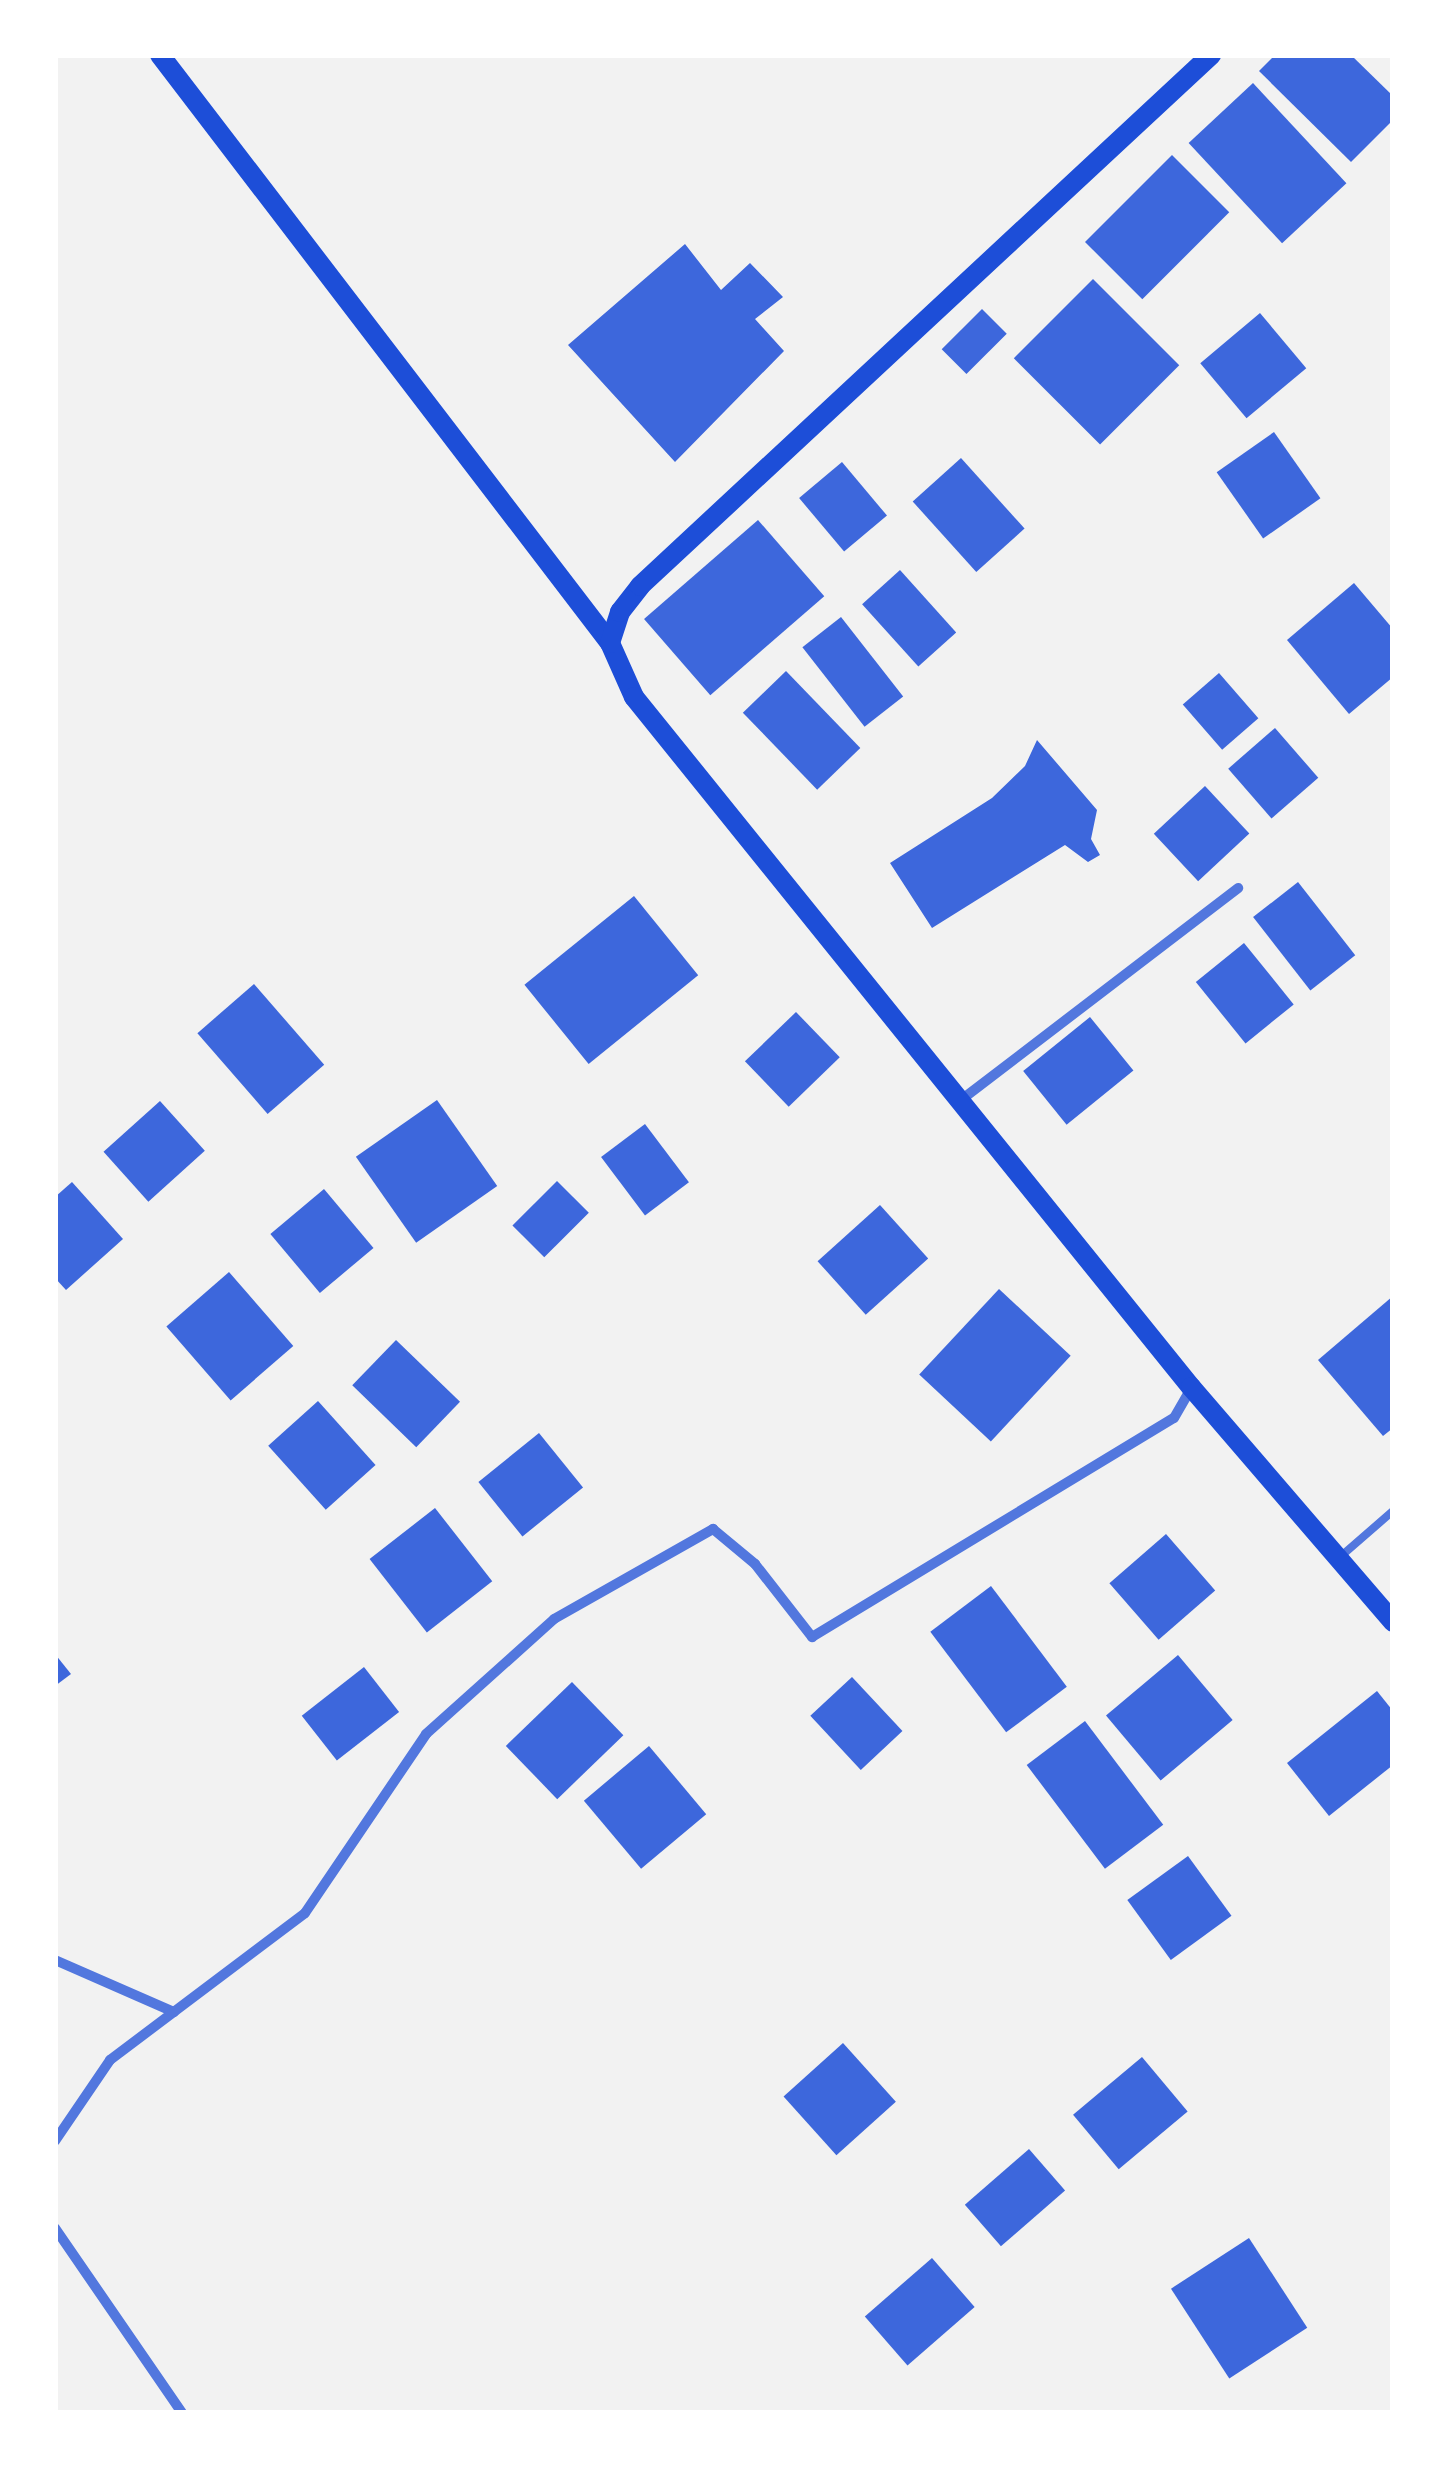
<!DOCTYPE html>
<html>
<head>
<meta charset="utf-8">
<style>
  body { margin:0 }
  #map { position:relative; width:1448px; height:2468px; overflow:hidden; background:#f2f2f2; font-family:Rubik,sans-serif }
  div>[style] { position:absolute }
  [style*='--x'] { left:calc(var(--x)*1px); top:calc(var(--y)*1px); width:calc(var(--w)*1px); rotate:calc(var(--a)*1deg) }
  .building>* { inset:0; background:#3d67dc; transform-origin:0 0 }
  .service>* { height:8px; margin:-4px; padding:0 4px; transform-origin:4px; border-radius:4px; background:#5277de }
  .minor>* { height:10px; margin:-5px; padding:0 5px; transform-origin:5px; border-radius:5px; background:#5277de }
  .secondary>* { height:20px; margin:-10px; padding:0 10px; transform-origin:10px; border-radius:10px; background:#1d4ed8 }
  span { translate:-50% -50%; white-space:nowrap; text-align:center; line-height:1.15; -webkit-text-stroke:9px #fff; paint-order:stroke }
  .frame { position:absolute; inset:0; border:58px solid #fff; pointer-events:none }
</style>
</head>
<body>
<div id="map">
  <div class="building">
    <i style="clip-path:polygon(1275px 55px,1351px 55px,1393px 96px,1393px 120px,1351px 162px,1259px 71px)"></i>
    <i style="left:1253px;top:83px;width:137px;height:88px;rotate:47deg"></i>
    <i style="left:1172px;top:155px;width:81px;height:123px;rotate:45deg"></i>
    <i style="clip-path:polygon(685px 244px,721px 290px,750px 263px,783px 297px,755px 319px,784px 351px,675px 462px,568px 345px)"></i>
    <i style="left:1093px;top:279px;width:122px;height:112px;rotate:45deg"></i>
    <i style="left:982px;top:309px;width:35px;height:57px;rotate:45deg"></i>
    <i style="left:1260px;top:313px;width:72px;height:78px;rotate:50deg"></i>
    <i style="left:1274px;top:432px;width:81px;height:70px;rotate:55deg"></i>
    <i style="left:961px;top:458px;width:95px;height:65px;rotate:48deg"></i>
    <i style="left:842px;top:462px;width:70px;height:56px;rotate:50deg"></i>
    <i style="left:758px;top:520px;width:101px;height:151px;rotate:49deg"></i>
    <i style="left:900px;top:570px;width:84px;height:51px;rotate:48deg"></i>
    <i style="clip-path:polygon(1354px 583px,1393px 629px,1393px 677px,1349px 714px,1287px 640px)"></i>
    <i style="left:841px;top:617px;width:101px;height:49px;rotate:52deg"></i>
    <i style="left:786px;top:671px;width:107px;height:60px;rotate:46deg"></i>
    <i style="left:1219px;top:673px;width:60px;height:48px;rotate:49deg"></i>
    <i style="left:1275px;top:728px;width:66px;height:62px;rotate:49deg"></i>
    <i style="clip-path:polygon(1037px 740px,1097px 810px,1091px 839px,1100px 855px,1088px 862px,1065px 845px,932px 928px,890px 863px,992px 798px,1025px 766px)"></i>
    <i style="left:1205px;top:786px;width:65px;height:70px;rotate:47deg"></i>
    <i style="left:1298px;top:882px;width:93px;height:57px;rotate:52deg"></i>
    <i style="left:634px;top:896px;width:102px;height:141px;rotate:51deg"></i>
    <i style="left:1244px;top:943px;width:79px;height:62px;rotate:51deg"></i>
    <i style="left:254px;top:984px;width:107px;height:75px;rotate:49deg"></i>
    <i style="left:796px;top:1012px;width:63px;height:71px;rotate:46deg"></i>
    <i style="left:1090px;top:1017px;width:69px;height:86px;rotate:51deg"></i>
    <i style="left:437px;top:1100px;width:105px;height:99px;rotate:55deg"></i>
    <i style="left:160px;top:1101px;width:67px;height:76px;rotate:48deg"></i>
    <i style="left:645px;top:1124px;width:73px;height:55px;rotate:53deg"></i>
    <i style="left:557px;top:1181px;width:45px;height:63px;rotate:45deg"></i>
    <i style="clip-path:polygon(72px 1182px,123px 1239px,66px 1290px,55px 1278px,55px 1197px)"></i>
    <i style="left:324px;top:1189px;width:77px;height:70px;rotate:50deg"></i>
    <i style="left:880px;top:1205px;width:72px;height:84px;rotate:48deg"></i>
    <i style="left:229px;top:1272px;width:98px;height:83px;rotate:49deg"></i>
    <i style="left:999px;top:1289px;width:98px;height:117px;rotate:43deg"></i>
    <i style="clip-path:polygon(1393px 1296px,1393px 1428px,1383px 1436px,1318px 1360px)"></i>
    <i style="left:396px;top:1340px;width:89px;height:63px;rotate:44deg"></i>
    <i style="left:318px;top:1401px;width:86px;height:67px;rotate:48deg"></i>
    <i style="left:539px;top:1433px;width:70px;height:78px;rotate:51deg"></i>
    <i style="left:435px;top:1508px;width:93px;height:83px;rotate:52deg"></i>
    <i style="left:1166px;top:1534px;width:75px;height:75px;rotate:49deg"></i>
    <i style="left:991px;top:1586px;width:126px;height:76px;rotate:53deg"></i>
    <i style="clip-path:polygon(55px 1654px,71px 1674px,55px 1686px)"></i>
    <i style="left:1178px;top:1655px;width:85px;height:94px;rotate:50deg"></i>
    <i style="left:364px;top:1667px;width:57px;height:79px;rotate:52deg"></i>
    <i style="left:852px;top:1677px;width:74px;height:57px;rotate:47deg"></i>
    <i style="left:572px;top:1682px;width:74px;height:92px;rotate:46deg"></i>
    <i style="clip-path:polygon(1377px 1691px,1393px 1711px,1393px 1765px,1329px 1816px,1287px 1763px)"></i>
    <i style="left:1085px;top:1721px;width:130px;height:73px;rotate:53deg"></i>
    <i style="left:649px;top:1746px;width:89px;height:85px;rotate:50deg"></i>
    <i style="left:1188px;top:1856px;width:74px;height:75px;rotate:54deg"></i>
    <i style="left:843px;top:2043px;width:79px;height:80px;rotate:48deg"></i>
    <i style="left:1142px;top:2057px;width:71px;height:90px;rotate:50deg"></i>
    <i style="left:1029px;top:2149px;width:55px;height:85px;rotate:49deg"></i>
    <i style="left:1249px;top:2238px;width:107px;height:93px;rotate:57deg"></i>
    <i style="left:932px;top:2258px;width:65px;height:89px;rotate:49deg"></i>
  </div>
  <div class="service">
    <i style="--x:1340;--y:1557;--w:70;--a:-41"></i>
  </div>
  <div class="minor">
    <i style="--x:961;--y:1100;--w:349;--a:-37.4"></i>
    <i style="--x:55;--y:1960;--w:130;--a:23.6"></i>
    <i style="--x:55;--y:2141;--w:98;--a:-55.8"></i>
    <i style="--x:110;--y:2060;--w:244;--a:-37"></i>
    <i style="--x:305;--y:1913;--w:216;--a:-55.9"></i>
    <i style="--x:426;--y:1734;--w:172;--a:-41.9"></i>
    <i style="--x:554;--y:1619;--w:183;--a:-29.5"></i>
    <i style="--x:713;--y:1529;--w:55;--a:39.8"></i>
    <i style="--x:755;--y:1564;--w:93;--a:52"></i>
    <i style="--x:812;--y:1637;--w:423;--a:-31.2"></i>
    <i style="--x:1174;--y:1418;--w:34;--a:-60"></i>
    <i style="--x:55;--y:2228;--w:224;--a:55.5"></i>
  </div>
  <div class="secondary">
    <i style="--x:160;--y:55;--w:740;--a:52.57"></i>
    <i style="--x:610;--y:643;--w:59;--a:66"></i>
    <i style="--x:634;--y:697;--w:887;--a:51.09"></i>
    <i style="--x:1191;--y:1387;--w:310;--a:49.3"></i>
    <i style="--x:610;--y:643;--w:33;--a:-72"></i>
    <i style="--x:620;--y:612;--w:33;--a:-52"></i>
    <i style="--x:640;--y:586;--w:780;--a:-42.92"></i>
  </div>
  <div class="frame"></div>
</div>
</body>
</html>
